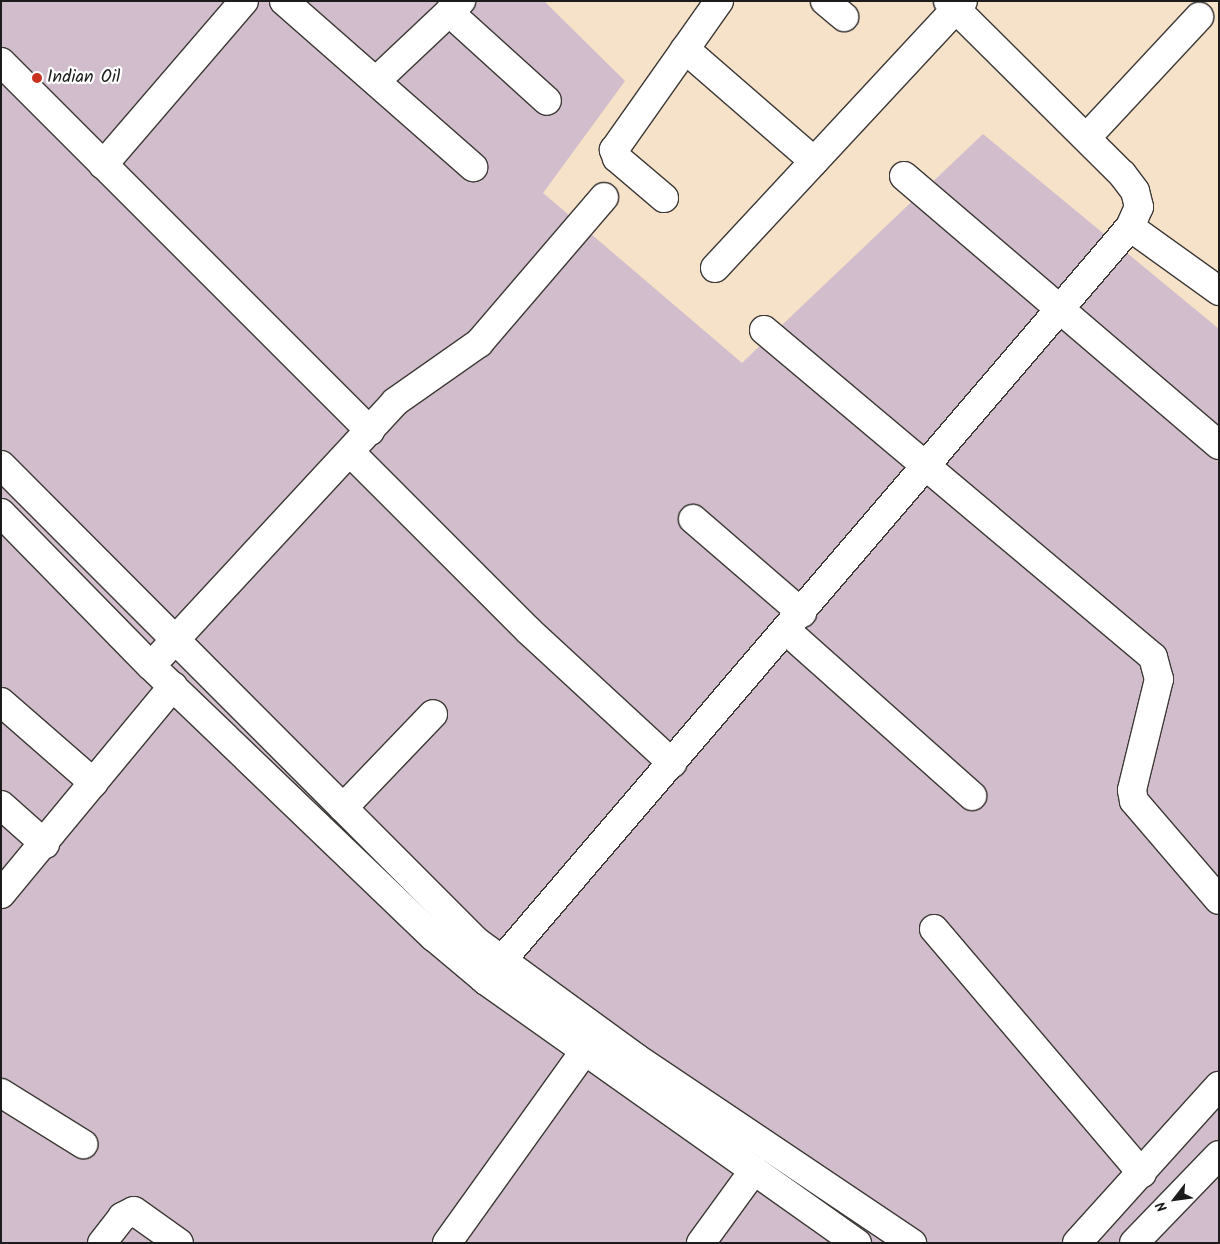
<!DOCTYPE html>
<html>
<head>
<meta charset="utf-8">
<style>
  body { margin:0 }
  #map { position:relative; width:1220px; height:1244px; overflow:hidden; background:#f6e1c9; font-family:Kalam,sans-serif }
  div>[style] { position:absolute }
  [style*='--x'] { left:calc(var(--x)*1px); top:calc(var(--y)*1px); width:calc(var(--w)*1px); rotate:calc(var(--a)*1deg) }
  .industrial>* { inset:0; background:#d1bdcb }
  .roads { filter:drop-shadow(1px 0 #3d3a36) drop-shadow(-1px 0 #3d3a36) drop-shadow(0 1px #3d3a36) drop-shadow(0 -1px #3d3a36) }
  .minor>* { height:28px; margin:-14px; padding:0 14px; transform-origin:14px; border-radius:14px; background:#fff }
  .dots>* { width:14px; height:14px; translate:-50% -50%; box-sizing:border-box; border:2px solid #fff; border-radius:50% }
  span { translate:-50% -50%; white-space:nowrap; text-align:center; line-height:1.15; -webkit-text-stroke:4.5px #fff; paint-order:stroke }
  .poi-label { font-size:18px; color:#1c1c1c }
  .left { translate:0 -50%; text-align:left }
  .frame { position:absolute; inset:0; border:2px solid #1c1c1c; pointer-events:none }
  .north { position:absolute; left:1150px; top:1174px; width:50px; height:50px; -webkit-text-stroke:4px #fff; paint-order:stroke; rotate:240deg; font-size:14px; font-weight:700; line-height:20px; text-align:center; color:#1c1c1c }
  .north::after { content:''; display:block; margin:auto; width:18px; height:22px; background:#1c1c1c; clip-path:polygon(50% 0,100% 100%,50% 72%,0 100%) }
</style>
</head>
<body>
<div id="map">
  <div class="industrial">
    <i style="clip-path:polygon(1px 1px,544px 1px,625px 81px,543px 193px,742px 363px,983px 134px,1219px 329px,1219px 1243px,1px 1243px)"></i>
  </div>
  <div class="roads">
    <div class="minor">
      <i style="--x:284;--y:1;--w:252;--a:41.3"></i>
      <i style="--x:825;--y:1;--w:25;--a:40"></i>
      <i style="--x:449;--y:12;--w:132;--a:42.2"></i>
      <i style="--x:685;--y:49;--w:171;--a:41"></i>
      <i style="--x:1;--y:62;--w:522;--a:45"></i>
      <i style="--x:376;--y:81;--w:117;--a:-43.3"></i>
      <i style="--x:1088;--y:136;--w:163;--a:-47"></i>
      <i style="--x:103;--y:165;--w:216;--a:-49.3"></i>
      <i style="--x:904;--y:176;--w:414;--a:40.5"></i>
      <i style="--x:664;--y:198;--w:62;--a:-139.6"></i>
      <i style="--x:617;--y:158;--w:9;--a:-111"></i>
      <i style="--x:614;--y:150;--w:182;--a:-54.8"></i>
      <i style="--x:1130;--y:227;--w:110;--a:35.7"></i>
      <i style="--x:715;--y:268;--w:364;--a:-47.1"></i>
      <i style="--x:764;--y:330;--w:508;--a:40.05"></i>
      <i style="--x:1153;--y:657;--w:23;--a:75"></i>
      <i style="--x:1159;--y:679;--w:114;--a:103.7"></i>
      <i style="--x:1132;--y:790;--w:11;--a:80"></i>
      <i style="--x:1134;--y:801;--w:130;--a:49.4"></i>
      <i style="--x:351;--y:453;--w:252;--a:45"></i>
      <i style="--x:529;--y:631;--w:195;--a:42.7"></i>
      <i style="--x:1;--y:465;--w:672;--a:45.06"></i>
      <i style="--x:476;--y:941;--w:197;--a:36.1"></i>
      <i style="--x:635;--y:1057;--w:334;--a:33.9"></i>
      <i style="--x:1;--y:513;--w:214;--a:45.6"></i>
      <i style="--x:151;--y:666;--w:392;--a:43.8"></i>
      <i style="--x:434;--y:937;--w:67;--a:40.1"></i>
      <i style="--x:485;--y:980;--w:456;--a:35.3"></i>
      <i style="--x:693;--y:519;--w:144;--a:40.8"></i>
      <i style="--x:787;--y:631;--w:248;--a:41.7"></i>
      <i style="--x:162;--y:654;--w:343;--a:-47.2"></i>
      <i style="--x:395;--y:402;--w:103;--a:-35.1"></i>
      <i style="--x:479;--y:343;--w:192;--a:-49.4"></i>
      <i style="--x:1;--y:702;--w:123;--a:41.1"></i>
      <i style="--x:1;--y:805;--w:59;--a:41.6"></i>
      <i style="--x:343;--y:808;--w:130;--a:-46.2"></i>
      <i style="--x:1;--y:894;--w:270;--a:-50.4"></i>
      <i style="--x:934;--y:929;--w:321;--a:49.6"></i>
      <i style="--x:485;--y:980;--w:991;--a:-49.42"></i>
      <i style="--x:1130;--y:227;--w:22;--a:-66"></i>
      <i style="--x:1139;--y:207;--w:16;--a:-104"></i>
      <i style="--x:1135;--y:191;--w:21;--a:-127"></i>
      <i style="--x:1122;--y:174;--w:245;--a:-135.2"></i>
      <i style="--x:1;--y:1093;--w:97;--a:31.9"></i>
      <i style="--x:102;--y:1243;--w:33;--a:-52"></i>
      <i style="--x:122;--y:1217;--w:13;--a:-27"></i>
      <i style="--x:134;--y:1211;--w:55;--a:35.4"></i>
      <i style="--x:447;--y:1243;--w:237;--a:-54.4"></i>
      <i style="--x:701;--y:1243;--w:90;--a:-54"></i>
      <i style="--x:1077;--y:1243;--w:212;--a:-47.9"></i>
      <i style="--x:1134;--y:1243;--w:122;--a:-46"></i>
    </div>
  </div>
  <div class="dots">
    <i style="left:37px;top:78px;background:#c8321e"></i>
  </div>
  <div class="poi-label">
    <span class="left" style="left:47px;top:78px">Indian Oil</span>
  </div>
  <div class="frame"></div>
  <div class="north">N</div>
</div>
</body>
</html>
